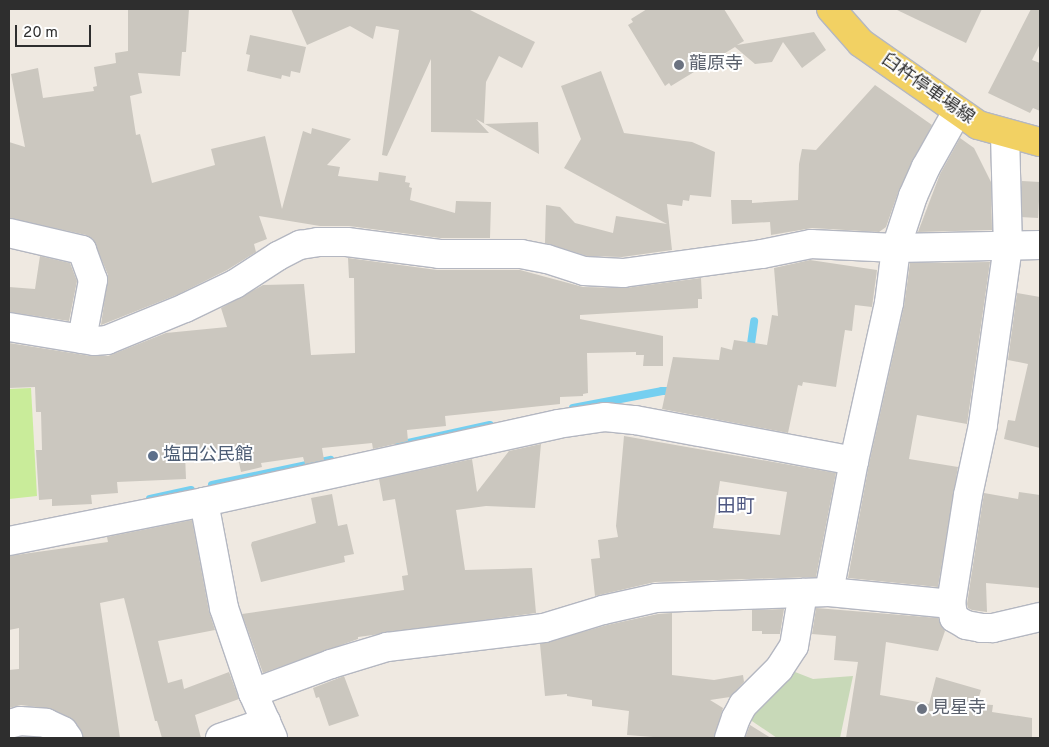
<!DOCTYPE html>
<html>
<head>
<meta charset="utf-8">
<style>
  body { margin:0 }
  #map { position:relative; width:1049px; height:747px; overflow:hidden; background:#efe9e1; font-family:Overpass,"Noto Sans JP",sans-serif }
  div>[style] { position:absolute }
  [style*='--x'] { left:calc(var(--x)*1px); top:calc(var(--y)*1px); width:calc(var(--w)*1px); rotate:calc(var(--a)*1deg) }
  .cemetery>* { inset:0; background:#c8d9b8 }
  .pitch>* { inset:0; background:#c9ec9a }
  .stream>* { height:8px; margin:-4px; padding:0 4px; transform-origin:4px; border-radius:4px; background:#75cff0 }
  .building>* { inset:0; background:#cbc7bf; transform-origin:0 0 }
  .roads { filter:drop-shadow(1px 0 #b4b7c1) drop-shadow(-1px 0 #b4b7c1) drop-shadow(0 1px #b4b7c1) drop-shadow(0 -1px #b4b7c1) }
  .street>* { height:28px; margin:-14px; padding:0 14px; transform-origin:14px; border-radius:14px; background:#fff }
  .primary>* { height:28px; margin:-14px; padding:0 14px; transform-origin:14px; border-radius:14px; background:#f2d163 }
  .dots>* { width:14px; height:14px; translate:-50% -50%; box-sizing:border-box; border:2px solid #fff; border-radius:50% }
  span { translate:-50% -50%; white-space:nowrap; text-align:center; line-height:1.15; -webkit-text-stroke:4px #fff; paint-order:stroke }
  .worship-label { font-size:18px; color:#5b616d }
  .left { translate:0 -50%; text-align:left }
  .street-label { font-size:18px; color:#2e2e2e }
  .service-label { font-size:18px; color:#4e5e75 }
  .neighbourhood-label { font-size:19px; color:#4d5680 }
  .frame { position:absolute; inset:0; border:10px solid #2e2e2e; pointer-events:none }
  .scale { position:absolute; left:15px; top:25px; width:76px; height:22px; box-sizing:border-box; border:2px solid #2e2e2e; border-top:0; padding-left:6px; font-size:15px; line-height:18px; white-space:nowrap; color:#2e2e2e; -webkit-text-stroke:4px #fff; paint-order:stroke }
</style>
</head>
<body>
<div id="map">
  <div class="cemetery">
    <i style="clip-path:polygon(790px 670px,813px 679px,853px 676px,840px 738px,777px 738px,746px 717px)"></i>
  </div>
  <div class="pitch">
    <i style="clip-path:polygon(31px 388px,37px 496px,9px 499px,9px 389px)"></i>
  </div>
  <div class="stream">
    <i style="--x:750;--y:351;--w:30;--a:-82"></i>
    <i style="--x:573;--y:408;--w:91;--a:-10.8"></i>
    <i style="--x:662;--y:391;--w:13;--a:0"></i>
    <i style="--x:399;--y:445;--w:93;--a:-12.4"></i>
    <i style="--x:212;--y:485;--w:121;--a:-12"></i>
    <i style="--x:150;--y:499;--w:42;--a:-12.4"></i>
  </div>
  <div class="building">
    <i style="clip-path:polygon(128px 9px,189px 9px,186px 52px,182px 52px,180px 76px,138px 73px,142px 93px,130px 96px,136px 135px,140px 134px,152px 183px,215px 165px,211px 149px,265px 136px,282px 209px,303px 131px,311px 134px,312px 128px,351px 139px,327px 165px,340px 167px,338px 176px,378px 181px,379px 172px,406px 176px,405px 182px,410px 183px,409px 187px,412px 188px,410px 200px,455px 213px,456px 201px,491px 202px,490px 238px,440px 238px,349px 226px,320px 226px,259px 216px,267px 239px,254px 244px,256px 252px,227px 270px,179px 294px,101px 325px,108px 275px,93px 239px,86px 235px,9px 218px,9px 142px,25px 147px,11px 74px,38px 68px,43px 98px,94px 91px,93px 87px,97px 86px,94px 67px,116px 63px,115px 53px,128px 51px)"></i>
    <i style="clip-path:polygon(291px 9px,468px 9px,535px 42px,522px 68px,499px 56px,486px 82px,484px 124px,538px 122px,539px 154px,476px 119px,489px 133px,431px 132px,431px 59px,387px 156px,382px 155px,399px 30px,376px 26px,373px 39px,350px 26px,307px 45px)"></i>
    <i style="clip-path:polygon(647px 9px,724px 9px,744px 41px,737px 45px,814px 32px,826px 50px,802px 68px,783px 42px,772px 62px,755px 64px,735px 47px,671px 86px,669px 83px,665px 86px,628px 25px,633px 22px,631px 19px)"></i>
    <i style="clip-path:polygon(895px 9px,982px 9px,966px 43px)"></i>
    <i style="clip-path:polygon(1031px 9px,1040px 9px,1040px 44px,1032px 60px,1040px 63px,1040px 111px,1033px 108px,1030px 113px,988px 93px)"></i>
    <i style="clip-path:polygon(250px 35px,306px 47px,300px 73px,291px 71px,290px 77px,282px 75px,281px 79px,247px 71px,250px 55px,246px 54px)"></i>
    <i style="clip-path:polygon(601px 71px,624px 133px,692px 142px,715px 152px,711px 197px,690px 195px,689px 201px,683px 200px,682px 206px,667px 204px,672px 250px,622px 257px,587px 256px,545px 243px,546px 205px,560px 207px,575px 223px,613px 233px,616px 216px,667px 224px,564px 168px,581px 139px,561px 86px)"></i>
    <i style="clip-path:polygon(875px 85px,932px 125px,899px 190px,886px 227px,879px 232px,812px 228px,771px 235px,770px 222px,732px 224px,731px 200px,752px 200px,752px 203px,798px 200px,799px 164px,802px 149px,816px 150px)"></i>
    <i style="clip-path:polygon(960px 138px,974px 148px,991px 182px,992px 230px,918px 232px,940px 174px)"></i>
    <i style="left:1022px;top:181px;width:18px;height:36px;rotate:3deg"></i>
    <i style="clip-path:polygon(40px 256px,70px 263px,77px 281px,69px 321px,9px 312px,9px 287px,35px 289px)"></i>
    <i style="clip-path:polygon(348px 258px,437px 270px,520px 270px,583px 287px,625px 288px,701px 278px,702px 299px,698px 299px,698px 308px,580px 315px,580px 319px,663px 336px,663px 366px,643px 366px,644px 355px,636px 355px,636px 352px,587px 353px,588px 393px,583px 394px,583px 396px,560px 397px,560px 404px,445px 416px,446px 426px,407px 430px,408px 441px,373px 449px,372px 443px,322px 448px,324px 460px,305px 464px,303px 457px,261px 463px,262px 467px,241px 472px,236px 449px,185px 454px,186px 479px,117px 482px,118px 493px,91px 495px,92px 504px,52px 506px,52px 499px,39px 500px,36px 450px,42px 450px,41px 412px,36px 412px,35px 387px,9px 388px,9px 343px,91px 356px,108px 356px,166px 333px,227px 327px,221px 308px,263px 285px,304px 284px,311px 355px,355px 353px,354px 278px,349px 278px)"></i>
    <i style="clip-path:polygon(810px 260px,877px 270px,872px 307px,855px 305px,852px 331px,845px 330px,836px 387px,803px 382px,802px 386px,798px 385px,788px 433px,662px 409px,673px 357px,719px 360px,721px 347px,732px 350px,734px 340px,767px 345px,772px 315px,778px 316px,774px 268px)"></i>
    <i style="clip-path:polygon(990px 262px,967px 424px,917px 415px,909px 459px,958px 467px,938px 587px,848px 578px,869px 464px,904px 306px,910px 263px)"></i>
    <i style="clip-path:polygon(1017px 293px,1040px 297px,1040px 448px,1004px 439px,1008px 420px,1015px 421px,1028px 364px,1008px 360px)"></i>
    <i style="clip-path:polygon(evenodd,624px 436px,836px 473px,816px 577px,655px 582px,595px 596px,591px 559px,600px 558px,598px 540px,618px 537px,616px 526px,624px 436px,720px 481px,787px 492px,780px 535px,713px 528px,720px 481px)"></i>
    <i style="clip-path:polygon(541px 444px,535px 508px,486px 506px,456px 510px,465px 570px,532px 568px,536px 613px,358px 637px,358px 639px,263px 673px,242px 614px,404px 590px,402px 576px,408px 575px,395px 499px,383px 501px,379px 479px,472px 459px,477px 492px,509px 451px)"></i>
    <i style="clip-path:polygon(1019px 492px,1040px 495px,1040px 588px,986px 583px,987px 612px,972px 610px,968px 608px,967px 604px,984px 493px,1018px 499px)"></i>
    <i style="clip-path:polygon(332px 494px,338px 526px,347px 524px,354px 554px,344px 556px,345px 562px,261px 582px,251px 545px,252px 542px,316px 523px,311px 498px)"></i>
    <i style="clip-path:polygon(192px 520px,209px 611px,215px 630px,158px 641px,168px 683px,182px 679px,184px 689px,229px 672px,239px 699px,195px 715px,201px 738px,162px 738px,157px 721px,155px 721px,124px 598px,100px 603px,120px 738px,83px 738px,75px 722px,52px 709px,21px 705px,9px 708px,9px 670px,19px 669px,19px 628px,9px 630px,9px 556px,108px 542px,107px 537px)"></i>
    <i style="clip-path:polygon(816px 608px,938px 618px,945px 631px,938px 651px,886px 642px,880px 695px,929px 704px,936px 677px,981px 690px,977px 704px,993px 705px,992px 712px,1032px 718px,1032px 738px,846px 738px,858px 662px,834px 660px,836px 636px,812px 634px)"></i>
    <i style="clip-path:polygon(784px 609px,780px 634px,762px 634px,762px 631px,752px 631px,752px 610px)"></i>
    <i style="clip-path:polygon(672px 613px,672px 675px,714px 680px,743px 675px,744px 682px,730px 697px,710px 700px,723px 708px,714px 738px,666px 738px,627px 735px,629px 711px,592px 706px,592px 700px,567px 696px,567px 694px,545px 696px,540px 644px,607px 625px,658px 614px)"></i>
    <i style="clip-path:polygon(344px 676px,359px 716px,329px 726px,319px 697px,316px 698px,313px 688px)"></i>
    <i style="clip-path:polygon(750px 725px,771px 738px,745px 738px)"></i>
  </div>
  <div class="roads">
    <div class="street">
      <i style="--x:1005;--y:134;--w:112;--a:88.5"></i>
      <i style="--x:1008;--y:246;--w:181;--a:98"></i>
      <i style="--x:983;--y:425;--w:72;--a:102.1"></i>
      <i style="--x:968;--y:495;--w:110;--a:98.9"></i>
      <i style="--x:951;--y:604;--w:14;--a:78"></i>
      <i style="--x:954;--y:618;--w:14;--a:30"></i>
      <i style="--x:966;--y:625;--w:15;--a:11"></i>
      <i style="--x:981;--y:628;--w:12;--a:0"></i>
      <i style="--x:993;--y:628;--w:48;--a:-13.2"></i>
      <i style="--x:9;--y:233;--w:75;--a:13.1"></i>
      <i style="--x:82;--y:250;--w:32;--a:70"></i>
      <i style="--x:93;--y:280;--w:60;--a:100.6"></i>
      <i style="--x:9;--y:327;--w:86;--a:9.4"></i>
      <i style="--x:94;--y:341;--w:13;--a:-4"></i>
      <i style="--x:107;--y:340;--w:84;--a:-22.3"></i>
      <i style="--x:185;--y:308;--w:55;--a:-25.6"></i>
      <i style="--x:235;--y:284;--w:51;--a:-33.1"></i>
      <i style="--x:278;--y:256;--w:25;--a:-27"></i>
      <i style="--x:300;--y:245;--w:18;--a:-9"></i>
      <i style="--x:318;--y:242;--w:29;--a:0"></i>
      <i style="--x:347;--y:242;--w:93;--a:7.4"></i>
      <i style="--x:439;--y:254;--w:82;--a:0"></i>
      <i style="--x:521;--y:254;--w:26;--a:11"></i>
      <i style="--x:547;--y:259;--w:39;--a:18"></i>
      <i style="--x:584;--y:271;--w:39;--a:3"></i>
      <i style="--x:623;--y:273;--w:140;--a:-7.8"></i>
      <i style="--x:762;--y:254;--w:50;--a:-11.5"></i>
      <i style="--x:811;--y:244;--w:85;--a:2.7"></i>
      <i style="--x:896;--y:248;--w:144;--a:-1.2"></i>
      <i style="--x:204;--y:502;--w:108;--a:79.3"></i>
      <i style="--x:224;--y:608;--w:90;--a:71.2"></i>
      <i style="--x:253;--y:693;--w:49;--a:66"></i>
      <i style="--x:9;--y:541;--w:199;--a:-11.3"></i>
      <i style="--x:204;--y:502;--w:362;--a:-12.4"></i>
      <i style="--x:558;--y:424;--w:48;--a:-8.5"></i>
      <i style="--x:605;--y:417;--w:30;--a:6"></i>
      <i style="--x:635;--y:420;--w:223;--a:10.6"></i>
      <i style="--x:829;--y:592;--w:133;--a:-79.2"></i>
      <i style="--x:854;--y:461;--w:162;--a:-77.5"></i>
      <i style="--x:889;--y:303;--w:55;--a:-82.7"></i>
      <i style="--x:896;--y:248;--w:55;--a:-71.9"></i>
      <i style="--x:913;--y:196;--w:32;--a:-66"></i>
      <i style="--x:926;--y:167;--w:63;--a:-60.6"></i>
      <i style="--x:253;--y:693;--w:83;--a:-20.4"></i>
      <i style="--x:331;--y:664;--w:59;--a:-16.9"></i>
      <i style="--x:387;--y:647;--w:158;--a:-6.9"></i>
      <i style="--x:544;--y:628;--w:62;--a:-17"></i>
      <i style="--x:603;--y:610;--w:54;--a:-12.8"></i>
      <i style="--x:656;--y:598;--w:173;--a:-2"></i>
      <i style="--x:829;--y:592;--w:123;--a:5.6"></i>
      <i style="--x:9;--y:724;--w:11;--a:-15"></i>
      <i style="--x:20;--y:721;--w:26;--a:4"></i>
      <i style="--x:46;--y:723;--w:19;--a:25"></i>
      <i style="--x:63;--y:731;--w:9;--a:54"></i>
      <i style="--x:220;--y:738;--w:49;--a:-19.2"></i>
      <i style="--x:729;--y:738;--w:21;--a:-71"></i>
      <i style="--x:736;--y:718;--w:15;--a:-62"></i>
      <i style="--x:743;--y:705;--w:51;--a:-45"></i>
      <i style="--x:779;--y:669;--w:27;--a:-57"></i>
      <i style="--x:794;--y:646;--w:54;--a:-80.4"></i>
    </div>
    <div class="primary">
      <i style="--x:831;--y:9;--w:45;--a:48.6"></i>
      <i style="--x:861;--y:43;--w:143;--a:35"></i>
      <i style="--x:978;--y:125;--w:64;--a:15.3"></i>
    </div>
  </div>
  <div class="dots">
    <i style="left:679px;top:65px;background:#6b7280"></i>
    <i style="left:153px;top:456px;background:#5c6f8a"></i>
    <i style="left:922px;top:709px;background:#6b7280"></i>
  </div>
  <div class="worship-label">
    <span class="left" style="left:689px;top:65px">龍原寺</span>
    <span class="left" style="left:932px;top:709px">見星寺</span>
  </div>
  <div class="street-label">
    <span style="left:927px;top:90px;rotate:35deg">臼杵停車場線</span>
  </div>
  <div class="service-label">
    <span class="left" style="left:163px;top:456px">塩田公民館</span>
  </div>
  <div class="neighbourhood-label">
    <span style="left:736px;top:508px">田町</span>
  </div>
  <div class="frame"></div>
  <div class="scale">20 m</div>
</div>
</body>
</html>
